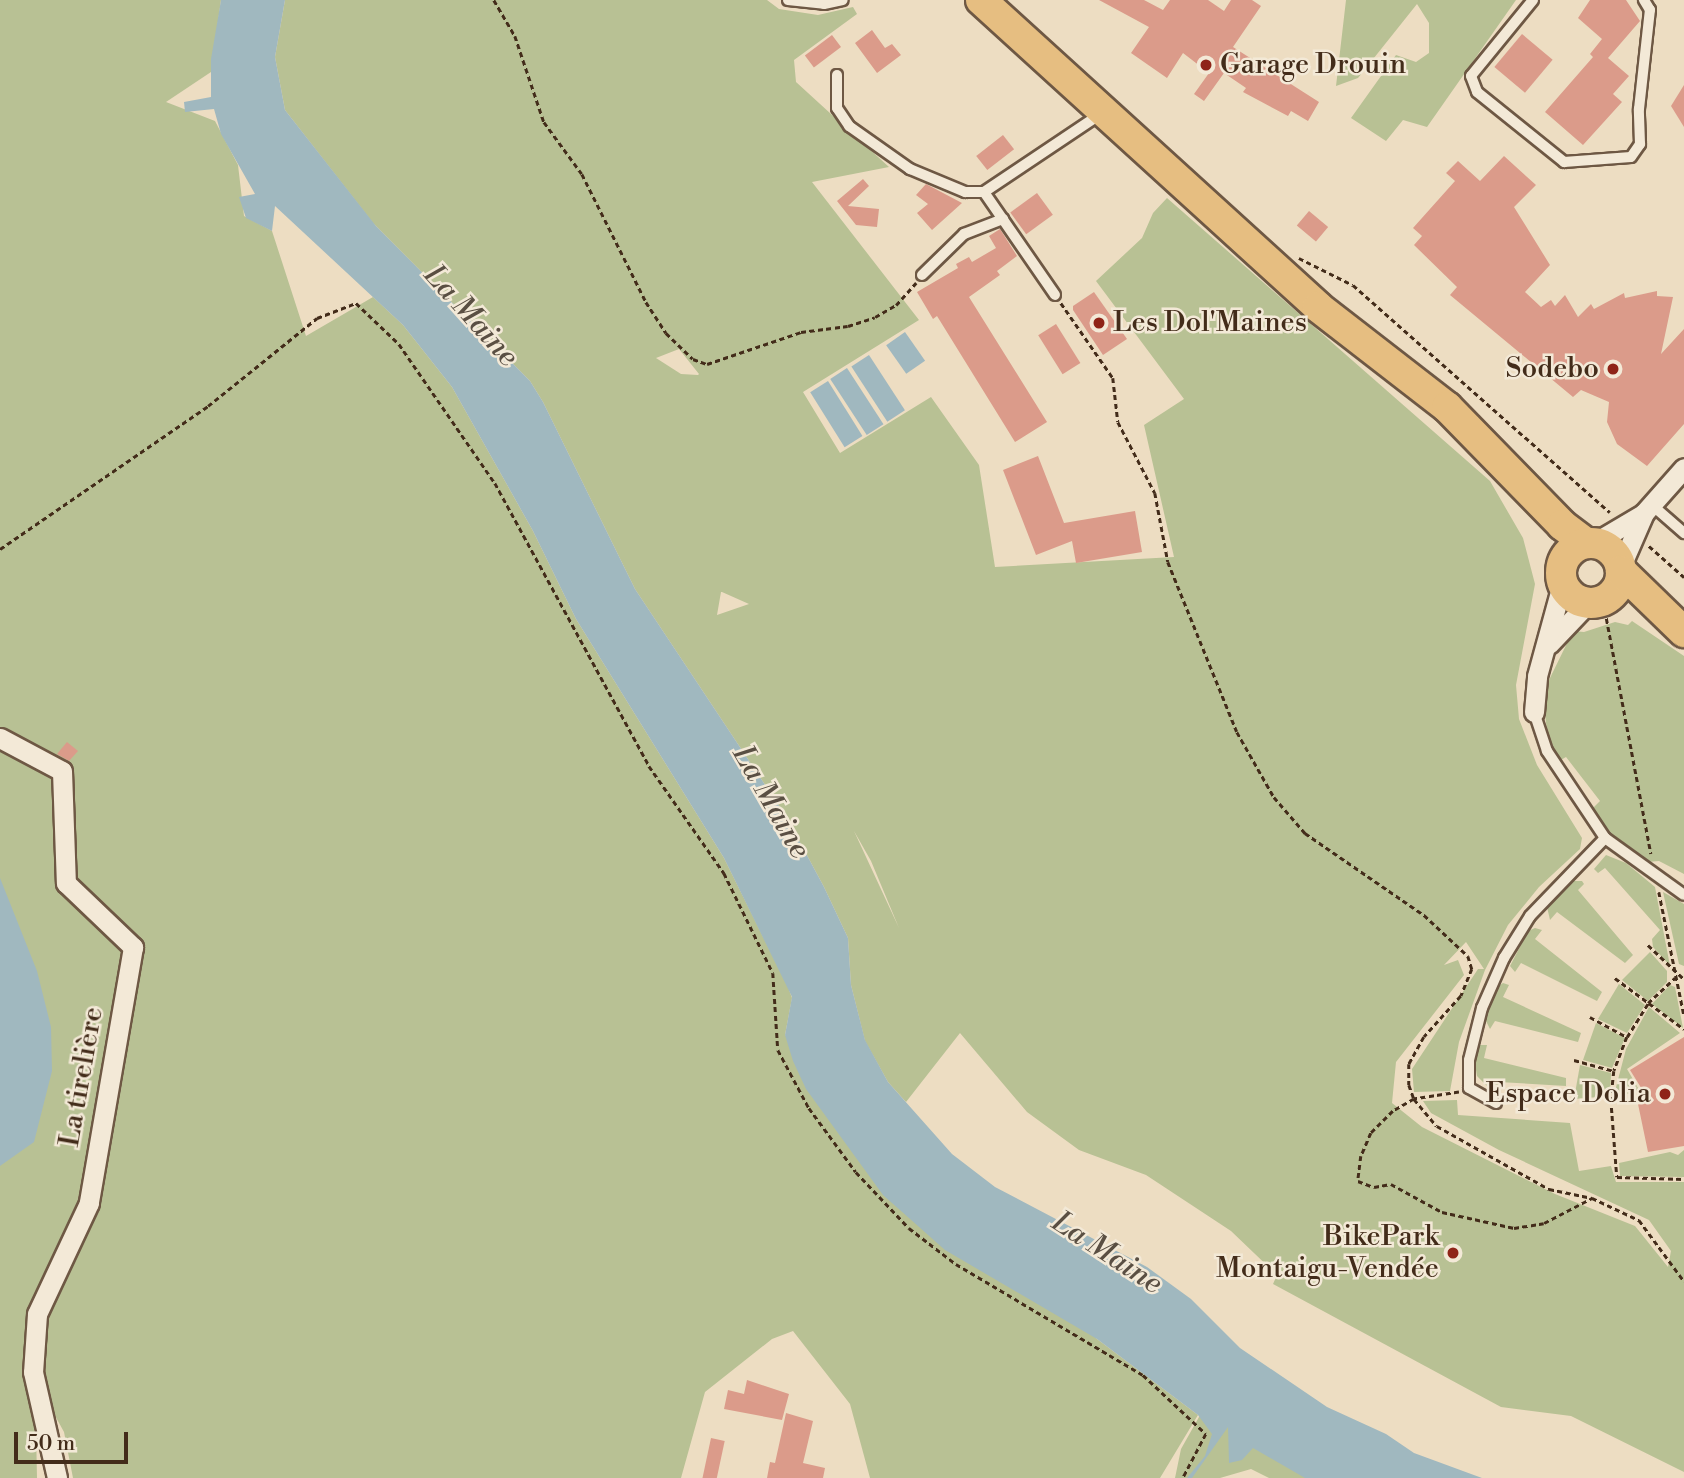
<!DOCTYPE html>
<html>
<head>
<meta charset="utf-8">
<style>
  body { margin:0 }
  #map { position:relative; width:1684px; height:1478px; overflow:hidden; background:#edddc2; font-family:"Libre Bodoni",serif }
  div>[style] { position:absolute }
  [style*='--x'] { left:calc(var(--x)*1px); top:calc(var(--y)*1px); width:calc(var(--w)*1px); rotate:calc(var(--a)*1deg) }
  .green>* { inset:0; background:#b8c194 }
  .water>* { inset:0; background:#a0b8bf; transform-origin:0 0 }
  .building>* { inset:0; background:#db9b8a; transform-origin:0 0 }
  .path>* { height:2.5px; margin-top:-1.25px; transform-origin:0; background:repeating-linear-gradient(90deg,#432c1a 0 5px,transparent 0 8.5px) }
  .roads { filter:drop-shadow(2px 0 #6e5844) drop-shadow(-2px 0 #6e5844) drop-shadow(0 2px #6e5844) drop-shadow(0 -2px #6e5844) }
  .lane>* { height:10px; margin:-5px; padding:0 5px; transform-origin:5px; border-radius:5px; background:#f3e9d7 }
  .street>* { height:19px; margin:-9.5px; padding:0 9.5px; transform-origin:9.5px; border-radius:9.5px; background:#f3e9d7 }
  .primary>* { height:30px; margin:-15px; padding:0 15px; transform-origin:15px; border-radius:15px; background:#e6be81 }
  .primary>.ring { margin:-15px; padding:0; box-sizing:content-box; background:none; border:30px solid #e6be81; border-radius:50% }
  .dots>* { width:19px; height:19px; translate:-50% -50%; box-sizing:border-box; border:4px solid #f3e9d7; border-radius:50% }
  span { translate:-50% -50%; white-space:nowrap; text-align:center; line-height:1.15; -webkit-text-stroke:5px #f3e9d7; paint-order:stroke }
  .poi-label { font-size:28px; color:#432c1a }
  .left { translate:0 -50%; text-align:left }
  .right { translate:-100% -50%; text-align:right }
  .street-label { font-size:28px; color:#432c1a }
  .water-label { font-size:30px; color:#5a4f43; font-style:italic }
  .scale { position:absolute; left:14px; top:1432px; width:114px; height:32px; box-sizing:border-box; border:4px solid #432c1a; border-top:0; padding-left:9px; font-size:21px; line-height:24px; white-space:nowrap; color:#432c1a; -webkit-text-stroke:5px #f3e9d7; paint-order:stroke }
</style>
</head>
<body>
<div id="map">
  <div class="green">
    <i style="clip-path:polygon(0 0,221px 0,211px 72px,166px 102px,215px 121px,238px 165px,244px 216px,272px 231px,306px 336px,373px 297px,403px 325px,452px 387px,533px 531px,576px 619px,724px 858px,788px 987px,792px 998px,785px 1035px,1097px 1339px,1198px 1415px,1160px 1478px,870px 1478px,850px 1404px,793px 1331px,772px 1339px,705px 1392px,681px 1478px,73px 1478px,64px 1432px,35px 1379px,37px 1478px,0 1478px)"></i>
    <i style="clip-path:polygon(evenodd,285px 0,767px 0,779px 9px,818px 15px,853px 7px,857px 14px,794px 60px,796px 82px,889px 167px,812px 182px,919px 320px,803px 392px,840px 453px,931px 397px,979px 465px,995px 567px,1174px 557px,1144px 425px,1184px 399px,1096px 281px,1142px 238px,1153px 213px,1167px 198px,1490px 481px,1523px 538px,1535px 584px,1516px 685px,1519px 719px,1537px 765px,1582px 838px,1580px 849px,1539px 887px,1508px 925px,1485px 970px,1459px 1042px,1450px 1091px,1414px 1092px,1412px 1069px,1478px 969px,1484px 969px,1466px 942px,1444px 965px,1458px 960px,1464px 975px,1396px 1062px,1392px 1103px,1422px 1127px,1555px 1194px,1635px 1226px,1668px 1267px,1671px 1251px,1649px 1220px,1499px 1150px,1431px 1113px,1423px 1101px,1457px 1100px,1458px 1115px,1570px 1123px,1579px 1171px,1611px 1166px,1616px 1182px,1684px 1182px,1684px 1472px,1571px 1416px,1501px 1407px,1273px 1284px,1277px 1275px,1231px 1231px,1146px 1175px,1079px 1150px,1027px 1112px,960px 1033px,906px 1102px,888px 1082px,865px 1041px,851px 985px,848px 938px,824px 887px,787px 818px,635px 589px,543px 402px,530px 381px,373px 223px,285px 110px,275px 57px,285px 0,679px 349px,699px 374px,698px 375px,681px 374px,656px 358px,679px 349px,285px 0,721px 592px,722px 592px,749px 604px,717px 615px,721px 592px,285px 0,854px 831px,871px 861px,899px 928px,854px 831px)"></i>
    <i style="clip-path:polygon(1346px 0,1516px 0,1427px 127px,1403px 120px,1386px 141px,1351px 118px,1396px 55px,1416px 62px,1429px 53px,1429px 23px,1417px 4px,1358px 78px,1336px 86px)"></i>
    <i style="clip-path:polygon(1632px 621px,1684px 656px,1684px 874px,1659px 861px,1647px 862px,1614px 837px,1592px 809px,1600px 801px,1566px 757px,1559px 761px,1547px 731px,1544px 705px,1549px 680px,1573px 631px,1584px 632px,1615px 622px,1628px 625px)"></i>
    <i style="clip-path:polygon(1606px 855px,1626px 863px,1655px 887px,1670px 966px,1653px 947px,1652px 939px,1660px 930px,1605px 868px,1598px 873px,1594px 869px)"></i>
    <i style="clip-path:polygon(1571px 881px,1582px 881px,1584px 884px,1578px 890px,1633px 955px,1625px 963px,1557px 912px,1550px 920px,1547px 907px)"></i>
    <i style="clip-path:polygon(1663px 892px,1684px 904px,1684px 966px,1679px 964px)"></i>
    <i style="clip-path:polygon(1535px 928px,1542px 930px,1535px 939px,1602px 992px,1597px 1001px,1521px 963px,1515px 972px,1510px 966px,1528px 931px)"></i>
    <i style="clip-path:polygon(1650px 952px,1667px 971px,1667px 982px,1648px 1001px,1622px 980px)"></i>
    <i style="clip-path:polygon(1503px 983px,1509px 985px,1503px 997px,1581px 1033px,1578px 1042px,1495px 1021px,1490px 1029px,1485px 1019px,1496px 988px)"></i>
    <i style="clip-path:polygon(1619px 984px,1645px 1005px,1627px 1033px,1598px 1019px)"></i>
    <i style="clip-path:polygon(1670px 985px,1675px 987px,1683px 1028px,1652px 1004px)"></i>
    <i style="clip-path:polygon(1649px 1007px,1680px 1033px,1627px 1069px,1638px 1088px,1635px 1093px,1614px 1095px,1626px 1049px)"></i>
    <i style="clip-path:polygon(1596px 1023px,1625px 1038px,1612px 1068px,1583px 1060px)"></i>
    <i style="clip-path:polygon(1480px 1045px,1487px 1045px,1484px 1058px,1566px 1078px,1566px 1086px,1499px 1082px,1497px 1093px,1492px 1091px,1477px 1076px,1475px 1064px)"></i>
    <i style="clip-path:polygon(1580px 1065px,1611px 1073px,1610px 1096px,1574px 1099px)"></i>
    <i style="clip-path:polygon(1684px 1150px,1684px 1177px,1620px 1176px,1619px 1163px,1670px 1152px,1678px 1155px)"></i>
    <i style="clip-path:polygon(1208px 1401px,1333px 1478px,1269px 1478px,1251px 1469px,1220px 1478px,1175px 1478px,1181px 1449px)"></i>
  </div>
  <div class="water">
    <i style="clip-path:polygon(221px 0,285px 0,275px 57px,285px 110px,376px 226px,530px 381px,543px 402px,635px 589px,787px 818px,824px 887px,848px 938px,851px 985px,865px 1040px,888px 1082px,952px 1154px,995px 1187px,1147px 1267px,1191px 1299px,1240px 1348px,1327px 1407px,1386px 1434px,1414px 1453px,1482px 1478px,1305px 1478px,1253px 1448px,1242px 1460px,1229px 1463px,1228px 1427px,1192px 1478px,1187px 1478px,1205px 1456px,1212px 1434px,1198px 1415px,1097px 1339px,945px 1250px,883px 1195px,806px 1089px,793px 1061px,785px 1035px,792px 997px,724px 858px,576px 619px,533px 531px,452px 387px,403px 325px,275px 206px,272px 231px,246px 218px,239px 197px,255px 194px,221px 134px,214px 109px,185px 112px,184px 102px,211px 97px,211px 59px)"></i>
    <i style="left:905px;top:332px;width:35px;height:23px;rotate:55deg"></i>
    <i style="left:869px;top:355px;width:66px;height:21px;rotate:57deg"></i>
    <i style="left:847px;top:368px;width:67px;height:20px;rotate:57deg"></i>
    <i style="left:828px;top:381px;width:65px;height:21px;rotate:58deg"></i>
    <i style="clip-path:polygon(0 878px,37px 971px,51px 1027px,52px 1071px,34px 1142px,0 1166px)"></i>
  </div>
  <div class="building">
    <i style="clip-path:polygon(1099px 0,1144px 0,1163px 10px,1170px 0,1208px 0,1224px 11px,1231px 0,1252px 0,1261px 6px,1233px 47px,1319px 102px,1308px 121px,1291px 111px,1288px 116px,1243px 92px,1246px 88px,1224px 73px,1204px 101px,1194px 94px,1209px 73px,1183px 53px,1167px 78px,1131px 53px,1149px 27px)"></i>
    <i style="clip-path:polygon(1590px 0,1626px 0,1640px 21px,1608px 58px,1629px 76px,1613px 94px,1622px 102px,1583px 145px,1545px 112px,1593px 57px,1590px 54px,1602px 39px,1578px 18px)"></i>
    <i style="clip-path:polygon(872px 30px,885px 48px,892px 44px,901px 55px,877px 73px,855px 43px)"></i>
    <i style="left:1522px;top:34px;width:40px;height:43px;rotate:40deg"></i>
    <i style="left:832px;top:35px;width:15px;height:34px;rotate:53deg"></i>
    <i style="clip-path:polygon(1684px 85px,1684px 127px,1671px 106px)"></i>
    <i style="left:1003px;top:135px;width:18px;height:34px;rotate:52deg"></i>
    <i style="clip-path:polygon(1504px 156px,1536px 185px,1514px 207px,1550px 265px,1525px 292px,1541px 307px,1551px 300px,1555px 306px,1565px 295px,1578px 317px,1591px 304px,1594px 309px,1624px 293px,1625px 298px,1657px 291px,1657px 296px,1673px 297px,1661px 354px,1684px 329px,1684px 424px,1647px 466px,1617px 444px,1607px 422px,1609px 402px,1581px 390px,1573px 397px,1450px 295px,1457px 287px,1414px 245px,1422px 236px,1413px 228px,1455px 181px,1446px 173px,1458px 161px,1480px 181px)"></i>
    <i style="clip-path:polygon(863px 179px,869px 186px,848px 206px,879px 209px,877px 227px,856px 225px,837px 201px)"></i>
    <i style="clip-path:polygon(926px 184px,962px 203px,932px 230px,917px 213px,928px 204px,916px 195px)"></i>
    <i style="left:1037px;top:193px;width:27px;height:33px;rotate:54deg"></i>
    <i style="left:1309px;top:211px;width:25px;height:19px;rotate:40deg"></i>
    <i style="clip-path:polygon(1000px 229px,1017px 256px,997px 271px,1000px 275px,969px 297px,1047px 422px,1015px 442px,937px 316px,933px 319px,917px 292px,958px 268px,956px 264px,969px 257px,972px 262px,996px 248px,989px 236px)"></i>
    <i style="clip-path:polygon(1094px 292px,1127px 339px,1103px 355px,1073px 310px,1073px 306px)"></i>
    <i style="left:1056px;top:324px;width:46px;height:21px;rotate:58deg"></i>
    <i style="clip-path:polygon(1038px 456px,1064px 523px,1135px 511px,1142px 552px,1076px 563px,1072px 541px,1036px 555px,1003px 470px)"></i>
    <i style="clip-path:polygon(67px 742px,78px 751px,69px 761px,57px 754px)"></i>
    <i style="clip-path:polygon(1684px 1037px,1684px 1146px,1648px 1152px,1638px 1104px,1650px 1102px,1630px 1070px)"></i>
    <i style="clip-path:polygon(747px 1380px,789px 1394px,782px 1420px,724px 1409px,728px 1390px,744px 1394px)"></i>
    <i style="clip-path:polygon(786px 1413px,813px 1421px,803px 1463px,825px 1468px,823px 1478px,767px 1478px,770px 1462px,775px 1463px)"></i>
    <i style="left:711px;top:1438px;width:14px;height:41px;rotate:12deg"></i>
  </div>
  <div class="path">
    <i style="--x:494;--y:0;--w:42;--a:59.7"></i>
    <i style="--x:515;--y:36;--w:91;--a:71.4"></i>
    <i style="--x:544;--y:122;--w:64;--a:53.8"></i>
    <i style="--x:582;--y:174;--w:143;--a:63.4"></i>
    <i style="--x:646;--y:302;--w:37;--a:57"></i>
    <i style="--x:666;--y:333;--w:37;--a:44"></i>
    <i style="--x:693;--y:359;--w:15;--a:20"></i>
    <i style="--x:707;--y:364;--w:99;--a:-18.8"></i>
    <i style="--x:801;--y:332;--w:47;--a:-7.3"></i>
    <i style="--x:848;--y:326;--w:28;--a:-18"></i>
    <i style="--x:875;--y:317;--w:24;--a:-30"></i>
    <i style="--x:896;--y:305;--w:30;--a:-48"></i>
    <i style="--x:1299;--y:258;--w:60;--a:26.6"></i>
    <i style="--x:1353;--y:285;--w:343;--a:41.5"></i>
    <i style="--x:1061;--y:303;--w:91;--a:55.3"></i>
    <i style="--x:1113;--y:378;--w:44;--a:83.5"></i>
    <i style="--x:1118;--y:422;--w:80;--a:62.5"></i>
    <i style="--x:1155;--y:493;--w:70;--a:79.3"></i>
    <i style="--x:1168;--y:562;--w:183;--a:67.9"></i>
    <i style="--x:1237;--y:732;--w:75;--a:60.4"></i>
    <i style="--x:1274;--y:797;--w:48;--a:49.3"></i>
    <i style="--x:1305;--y:833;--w:145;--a:34.6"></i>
    <i style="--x:1424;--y:915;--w:60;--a:43"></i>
    <i style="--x:1468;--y:956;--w:14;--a:73"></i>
    <i style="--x:1472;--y:969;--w:29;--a:112"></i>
    <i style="--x:1461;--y:996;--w:55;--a:132.1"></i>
    <i style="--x:1424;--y:1037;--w:31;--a:119"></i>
    <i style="--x:1409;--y:1064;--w:21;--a:90"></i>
    <i style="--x:1409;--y:1085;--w:15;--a:70"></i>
    <i style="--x:1414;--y:1099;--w:35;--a:50"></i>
    <i style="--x:1437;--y:1126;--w:129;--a:29.4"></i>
    <i style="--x:1549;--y:1189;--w:44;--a:11.8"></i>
    <i style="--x:1592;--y:1198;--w:52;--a:25.1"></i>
    <i style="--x:1639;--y:1220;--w:76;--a:53.6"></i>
    <i style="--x:1649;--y:546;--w:47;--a:41.5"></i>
    <i style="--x:0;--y:549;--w:252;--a:-34.5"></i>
    <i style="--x:208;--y:406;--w:140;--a:-38.9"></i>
    <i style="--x:317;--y:318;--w:42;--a:-21"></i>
    <i style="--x:356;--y:303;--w:59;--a:43.6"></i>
    <i style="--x:399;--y:344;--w:169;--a:55.4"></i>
    <i style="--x:495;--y:483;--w:322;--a:61.4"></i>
    <i style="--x:649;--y:766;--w:131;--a:55"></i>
    <i style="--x:724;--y:873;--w:111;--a:63.9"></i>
    <i style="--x:773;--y:973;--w:77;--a:86.3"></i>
    <i style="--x:778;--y:1050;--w:66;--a:61.9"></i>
    <i style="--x:809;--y:1108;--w:79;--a:53.7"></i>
    <i style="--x:856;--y:1172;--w:77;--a:46.6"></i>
    <i style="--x:909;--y:1228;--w:59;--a:37.5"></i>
    <i style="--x:956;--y:1264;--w:217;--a:30.7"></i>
    <i style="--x:1143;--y:1375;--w:86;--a:43.1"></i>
    <i style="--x:1206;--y:1434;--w:50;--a:117.6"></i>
    <i style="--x:1605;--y:610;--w:248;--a:79.3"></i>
    <i style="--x:1659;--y:892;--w:126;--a:78.5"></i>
    <i style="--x:1648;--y:945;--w:50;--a:43.4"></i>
    <i style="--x:1615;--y:978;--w:86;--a:36.5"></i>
    <i style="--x:1590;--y:1017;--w:42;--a:28.4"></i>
    <i style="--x:1627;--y:1037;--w:40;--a:-58"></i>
    <i style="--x:1648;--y:1003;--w:37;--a:-43"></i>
    <i style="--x:1627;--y:1037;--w:36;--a:111"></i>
    <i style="--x:1614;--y:1071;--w:28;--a:96"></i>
    <i style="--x:1611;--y:1099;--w:78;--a:85.6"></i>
    <i style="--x:1617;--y:1177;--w:67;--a:1.7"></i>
    <i style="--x:1574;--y:1060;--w:41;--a:15.4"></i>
    <i style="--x:1459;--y:1092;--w:46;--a:171.2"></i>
    <i style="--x:1414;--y:1099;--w:24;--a:150"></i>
    <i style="--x:1393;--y:1111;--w:31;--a:135"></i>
    <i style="--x:1371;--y:1133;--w:25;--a:113"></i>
    <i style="--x:1361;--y:1156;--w:25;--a:97"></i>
    <i style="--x:1358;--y:1181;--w:17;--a:21"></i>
    <i style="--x:1374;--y:1187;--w:17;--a:-10"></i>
    <i style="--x:1391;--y:1184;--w:58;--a:28.8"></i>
    <i style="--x:1442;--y:1212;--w:74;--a:12.5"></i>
    <i style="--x:1514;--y:1228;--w:30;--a:-9"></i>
    <i style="--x:1544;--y:1223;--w:54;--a:-27.5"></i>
  </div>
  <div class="roads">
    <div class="lane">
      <i style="--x:788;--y:0;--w:36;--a:6"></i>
      <i style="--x:824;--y:4;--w:19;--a:-12"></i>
      <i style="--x:1533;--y:0;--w:98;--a:129.2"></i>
      <i style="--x:1471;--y:76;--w:17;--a:69"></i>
      <i style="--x:1477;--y:92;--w:112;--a:38.8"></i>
      <i style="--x:1564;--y:162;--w:67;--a:-4.3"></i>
      <i style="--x:1631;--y:157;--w:16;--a:-55"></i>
      <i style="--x:1640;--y:144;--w:35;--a:-92"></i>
      <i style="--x:1639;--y:109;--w:100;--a:-83.7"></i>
      <i style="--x:1650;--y:10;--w:12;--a:-121"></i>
      <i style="--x:837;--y:75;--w:33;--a:90"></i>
      <i style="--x:837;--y:108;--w:22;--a:56"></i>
      <i style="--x:849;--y:126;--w:75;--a:35.2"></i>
      <i style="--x:910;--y:169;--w:60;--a:22.7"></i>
      <i style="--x:965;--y:192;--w:19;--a:0"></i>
      <i style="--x:984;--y:192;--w:142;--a:-33.8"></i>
      <i style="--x:984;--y:192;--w:125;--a:55.4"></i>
      <i style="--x:922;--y:275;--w:59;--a:-44.3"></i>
      <i style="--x:964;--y:234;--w:42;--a:-21"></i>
      <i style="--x:1652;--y:505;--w:43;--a:41.2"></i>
      <i style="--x:1605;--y:838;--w:97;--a:35.8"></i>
      <i style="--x:1496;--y:1103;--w:31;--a:-151"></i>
      <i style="--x:1469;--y:1088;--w:28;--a:-90"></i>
      <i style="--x:1469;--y:1060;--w:54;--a:-76"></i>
      <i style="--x:1482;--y:1008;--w:55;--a:-66.3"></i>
      <i style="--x:1504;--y:958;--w:49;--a:-58.2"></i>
      <i style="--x:1530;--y:916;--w:108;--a:-46.1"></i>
      <i style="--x:1605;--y:838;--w:105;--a:-123.7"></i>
      <i style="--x:1547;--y:751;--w:41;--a:-108.4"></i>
    </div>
    <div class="street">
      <i style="--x:1594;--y:543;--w:57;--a:-30.6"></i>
      <i style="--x:1621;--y:566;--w:58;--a:-66.5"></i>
      <i style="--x:1644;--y:513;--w:60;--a:-48.4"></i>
      <i style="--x:1549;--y:644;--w:58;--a:-46.4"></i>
      <i style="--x:1534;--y:712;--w:36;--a:-85"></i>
      <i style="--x:1537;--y:676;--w:98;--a:-74.7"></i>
      <i style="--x:0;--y:738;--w:70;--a:28"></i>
      <i style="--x:62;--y:771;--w:112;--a:88"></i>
      <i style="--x:66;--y:883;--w:93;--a:43.7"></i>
      <i style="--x:133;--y:947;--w:260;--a:99.8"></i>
      <i style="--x:89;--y:1203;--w:123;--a:115.1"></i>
      <i style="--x:37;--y:1314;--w:58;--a:93.9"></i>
      <i style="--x:33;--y:1372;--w:109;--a:77.2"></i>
    </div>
    <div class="primary">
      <i style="--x:981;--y:0;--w:456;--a:42.3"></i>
      <i style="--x:1318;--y:307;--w:163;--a:37.8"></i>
      <i style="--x:1447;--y:407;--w:165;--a:45.7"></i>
      <i style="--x:1562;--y:525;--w:30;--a:37"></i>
      <i class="ring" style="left:1561px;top:543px;width:30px;height:30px"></i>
      <i style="--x:1621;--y:571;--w:88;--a:44.1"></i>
    </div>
  </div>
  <div class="dots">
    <i style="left:1206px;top:65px;background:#8f2418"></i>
    <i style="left:1099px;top:323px;background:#8f2418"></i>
    <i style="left:1613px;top:369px;background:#8f2418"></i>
    <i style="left:1665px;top:1094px;background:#8f2418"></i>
    <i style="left:1453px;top:1253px;background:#8f2418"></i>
  </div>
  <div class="poi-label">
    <span class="left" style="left:1220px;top:65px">Garage Drouin</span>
    <span class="left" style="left:1113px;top:323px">Les Dol'Maines</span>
    <span class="right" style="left:1599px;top:369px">Sodebo</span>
    <span class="right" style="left:1651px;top:1094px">Espace Dolia</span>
    <span class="right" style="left:1439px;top:1253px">BikePark<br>Montaigu-Vendée</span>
  </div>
  <div class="street-label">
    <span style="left:82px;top:1077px;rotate:-80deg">La tirelière</span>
  </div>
  <div class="water-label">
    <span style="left:471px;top:316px;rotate:48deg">La Maine</span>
    <span style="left:771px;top:802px;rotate:60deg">La Maine</span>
    <span style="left:1107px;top:1253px;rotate:33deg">La Maine</span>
  </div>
  <div class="scale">50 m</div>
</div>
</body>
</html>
